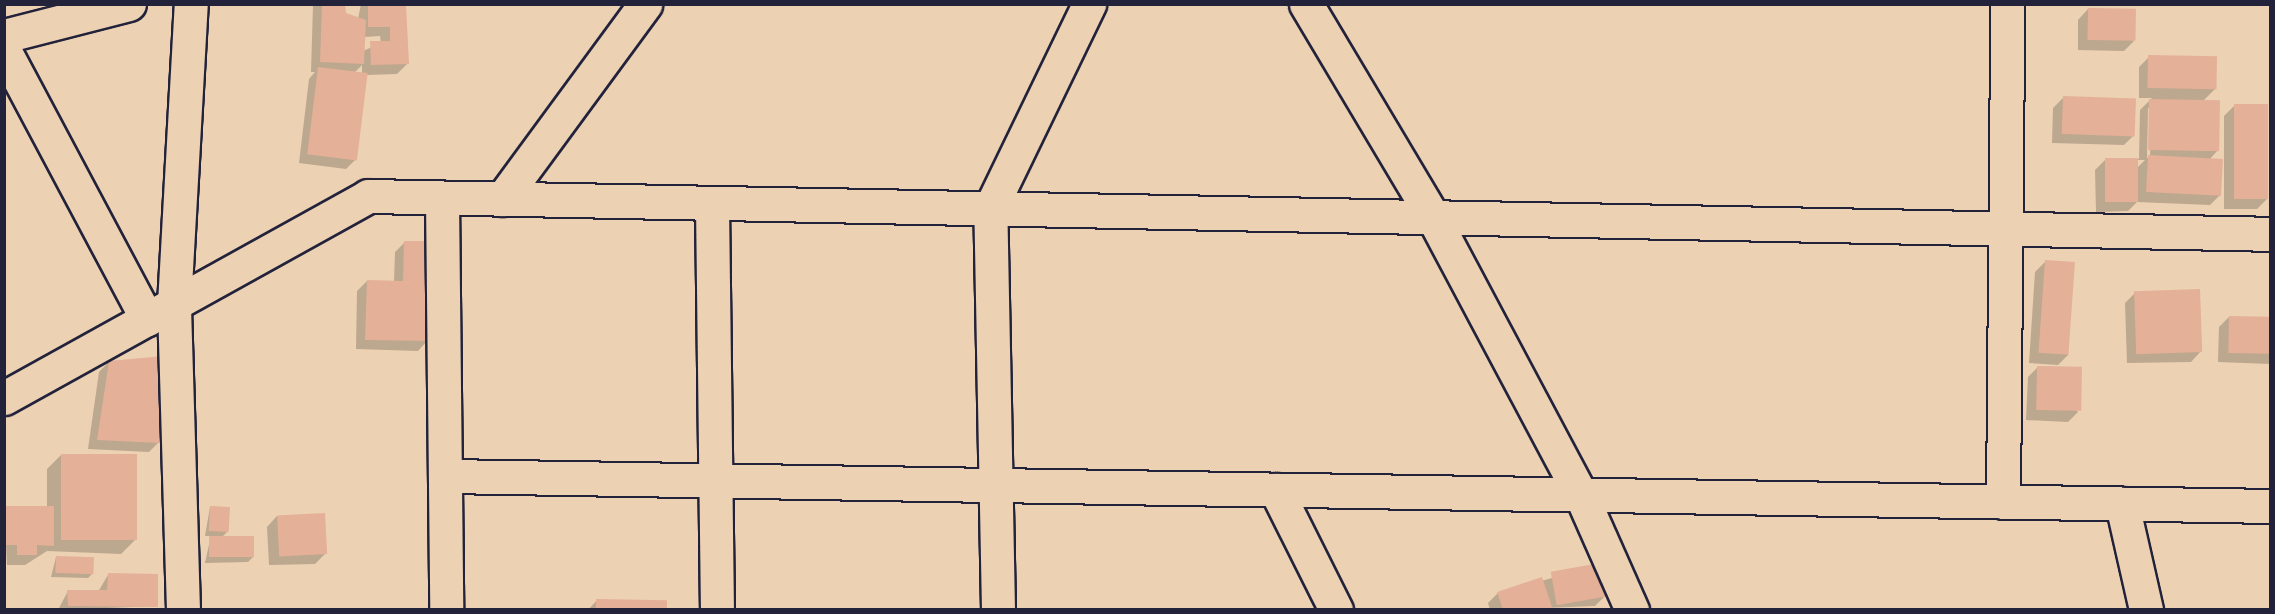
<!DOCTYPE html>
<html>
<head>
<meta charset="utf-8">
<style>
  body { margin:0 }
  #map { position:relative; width:2275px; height:614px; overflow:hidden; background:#ecd1b3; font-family:Caveat,sans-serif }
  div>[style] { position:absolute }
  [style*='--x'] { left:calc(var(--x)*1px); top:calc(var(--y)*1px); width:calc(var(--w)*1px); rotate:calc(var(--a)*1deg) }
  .shadow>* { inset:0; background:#0003 }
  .building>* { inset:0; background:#e4b097; transform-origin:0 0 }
  .roads { filter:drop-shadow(2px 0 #22223b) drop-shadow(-2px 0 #22223b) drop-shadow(0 2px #22223b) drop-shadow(0 -2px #22223b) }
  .minor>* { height:33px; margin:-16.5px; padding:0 16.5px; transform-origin:16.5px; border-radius:16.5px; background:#ecd1b3 }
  span { translate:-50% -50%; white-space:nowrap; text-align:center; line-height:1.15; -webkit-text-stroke:4.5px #ecd1b3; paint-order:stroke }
  .frame { position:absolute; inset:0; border:6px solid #22223b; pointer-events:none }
</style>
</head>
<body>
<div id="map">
  <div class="shadow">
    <i style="clip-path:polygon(evenodd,343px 4px,345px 14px,358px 19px,361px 4px,405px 4px,407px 64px,397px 74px,366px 75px,356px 159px,346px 169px,299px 163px,309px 79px,315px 72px,311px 72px,313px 5px,343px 4px,380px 36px,381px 43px,363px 51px,364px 37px,380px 36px,343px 4px,362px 65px,362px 74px,354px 73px,362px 65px)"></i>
    <i style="clip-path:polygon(2088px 9px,2134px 41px,2124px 51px,2078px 50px,2078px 20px)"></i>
    <i style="clip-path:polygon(evenodd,2149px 57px,2216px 88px,2203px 101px,2218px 150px,2209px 160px,2220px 195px,2210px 205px,2137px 202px,2128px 211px,2096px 212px,2095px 170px,2105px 160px,2139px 159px,2140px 110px,2152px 98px,2139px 98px,2139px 67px,2149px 57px,2148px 108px,2151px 108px,2150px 158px,2147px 158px,2148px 108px,2149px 57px,2137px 160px,2145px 160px,2137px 168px,2137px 160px)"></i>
    <i style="clip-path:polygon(2063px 98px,2134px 135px,2124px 145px,2052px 143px,2053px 108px)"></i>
    <i style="clip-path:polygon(2234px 106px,2267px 199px,2257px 209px,2224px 209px,2224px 116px)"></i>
    <i style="clip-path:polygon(405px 242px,428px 340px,418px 351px,356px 349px,357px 291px,367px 281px,394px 282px,395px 252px)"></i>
    <i style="clip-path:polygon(2045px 262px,2068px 355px,2058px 365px,2029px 363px,2035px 272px)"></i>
    <i style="clip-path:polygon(2135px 293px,2201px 351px,2191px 362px,2127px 363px,2125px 303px)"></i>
    <i style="clip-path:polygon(2229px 317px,2270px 319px,2270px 364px,2218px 362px,2219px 327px)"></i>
    <i style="clip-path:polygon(109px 362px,159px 442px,149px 452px,88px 449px,99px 372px)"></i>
    <i style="clip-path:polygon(2038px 367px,2078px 412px,2068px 422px,2026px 420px,2028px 377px)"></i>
    <i style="clip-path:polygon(61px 455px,135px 540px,121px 554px,47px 551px,25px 565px,7px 565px,4px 507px,47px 507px,47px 469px)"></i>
    <i style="clip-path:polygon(210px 507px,228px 531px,223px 536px,205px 536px)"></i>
    <i style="clip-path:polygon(277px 516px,325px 554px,315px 564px,269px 565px,267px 527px)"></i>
    <i style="clip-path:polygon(210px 540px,253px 557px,248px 562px,205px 563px)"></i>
    <i style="clip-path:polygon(56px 557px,93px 573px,88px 578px,51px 577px)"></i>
    <i style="clip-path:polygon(1599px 565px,1605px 596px,1595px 606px,1490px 610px,1488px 603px,1498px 593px)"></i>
    <i style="clip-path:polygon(108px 575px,156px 606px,58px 610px,68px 591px,98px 592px)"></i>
    <i style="clip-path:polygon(597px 600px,666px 610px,588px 610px)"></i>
  </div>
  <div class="building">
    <i style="clip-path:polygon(322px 4px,345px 4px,346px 13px,366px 20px,364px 64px,320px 62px)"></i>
    <i style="clip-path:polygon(368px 5px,406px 5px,409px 64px,371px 65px,370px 41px,390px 41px,390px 27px,368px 27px)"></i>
    <i style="left:2088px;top:8px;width:48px;height:32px;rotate:1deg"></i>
    <i style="left:2148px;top:55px;width:69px;height:33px;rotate:1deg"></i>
    <i style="left:318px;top:67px;width:50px;height:88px;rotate:7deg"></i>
    <i style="left:2063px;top:96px;width:73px;height:38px;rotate:2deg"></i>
    <i style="left:2149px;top:99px;width:71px;height:51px;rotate:1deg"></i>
    <i style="left:2234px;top:104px;width:34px;height:95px"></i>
    <i style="left:2148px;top:155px;width:75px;height:37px;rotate:3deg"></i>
    <i style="left:2105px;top:158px;width:33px;height:44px"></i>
    <i style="clip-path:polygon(404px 241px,432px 241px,430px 341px,365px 340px,367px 280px,403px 281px)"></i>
    <i style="left:2045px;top:260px;width:30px;height:93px;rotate:4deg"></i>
    <i style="left:2200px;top:289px;width:63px;height:66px;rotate:88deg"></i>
    <i style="left:2229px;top:316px;width:41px;height:37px;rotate:1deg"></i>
    <i style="clip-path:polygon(164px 356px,160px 443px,97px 440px,109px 361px)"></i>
    <i style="left:2037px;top:366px;width:45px;height:44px;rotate:1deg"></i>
    <i style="left:61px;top:454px;width:76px;height:86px"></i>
    <i style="clip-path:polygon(5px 506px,54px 506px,54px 546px,37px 545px,37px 555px,17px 555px,17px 545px,5px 545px)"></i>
    <i style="left:210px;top:506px;width:20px;height:25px;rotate:3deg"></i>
    <i style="left:325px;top:513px;width:41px;height:48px;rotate:87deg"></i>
    <i style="left:254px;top:536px;width:21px;height:45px;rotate:90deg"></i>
    <i style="left:56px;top:556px;width:38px;height:17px;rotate:2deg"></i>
    <i style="left:1600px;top:563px;width:34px;height:50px;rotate:80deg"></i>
    <i style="clip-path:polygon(108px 573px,158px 574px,158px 607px,68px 606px,67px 590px,107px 590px)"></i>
    <i style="clip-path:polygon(1542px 577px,1553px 610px,1503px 610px,1497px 592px)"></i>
    <i style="left:596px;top:599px;width:71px;height:11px;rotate:1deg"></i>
  </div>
  <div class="roads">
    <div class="minor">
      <i style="--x:1306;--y:4;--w:248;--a:59.2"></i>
      <i style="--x:1433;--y:217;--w:315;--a:62"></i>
      <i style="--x:1581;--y:495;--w:126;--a:66.1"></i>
      <i style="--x:4;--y:36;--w:129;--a:-14.4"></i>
      <i style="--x:4;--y:50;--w:305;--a:62"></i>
      <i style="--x:442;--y:198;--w:412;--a:89.4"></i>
      <i style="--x:502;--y:199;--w:242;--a:-53.7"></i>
      <i style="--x:712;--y:204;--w:406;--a:89.3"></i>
      <i style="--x:4;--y:398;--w:416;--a:-29"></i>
      <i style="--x:368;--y:196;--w:1902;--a:1.14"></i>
      <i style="--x:445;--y:476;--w:1825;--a:0.94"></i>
      <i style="--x:1276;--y:490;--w:134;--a:63.4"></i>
      <i style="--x:2003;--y:502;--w:498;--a:-89.5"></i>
      <i style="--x:2122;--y:504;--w:109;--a:77.2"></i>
      <i style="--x:183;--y:610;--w:306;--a:-91.7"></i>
      <i style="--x:174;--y:304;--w:300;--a:-86.8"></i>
      <i style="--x:998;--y:610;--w:401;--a:-91.1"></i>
      <i style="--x:990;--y:209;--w:228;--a:-64.2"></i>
    </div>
  </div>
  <div class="frame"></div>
</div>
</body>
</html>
